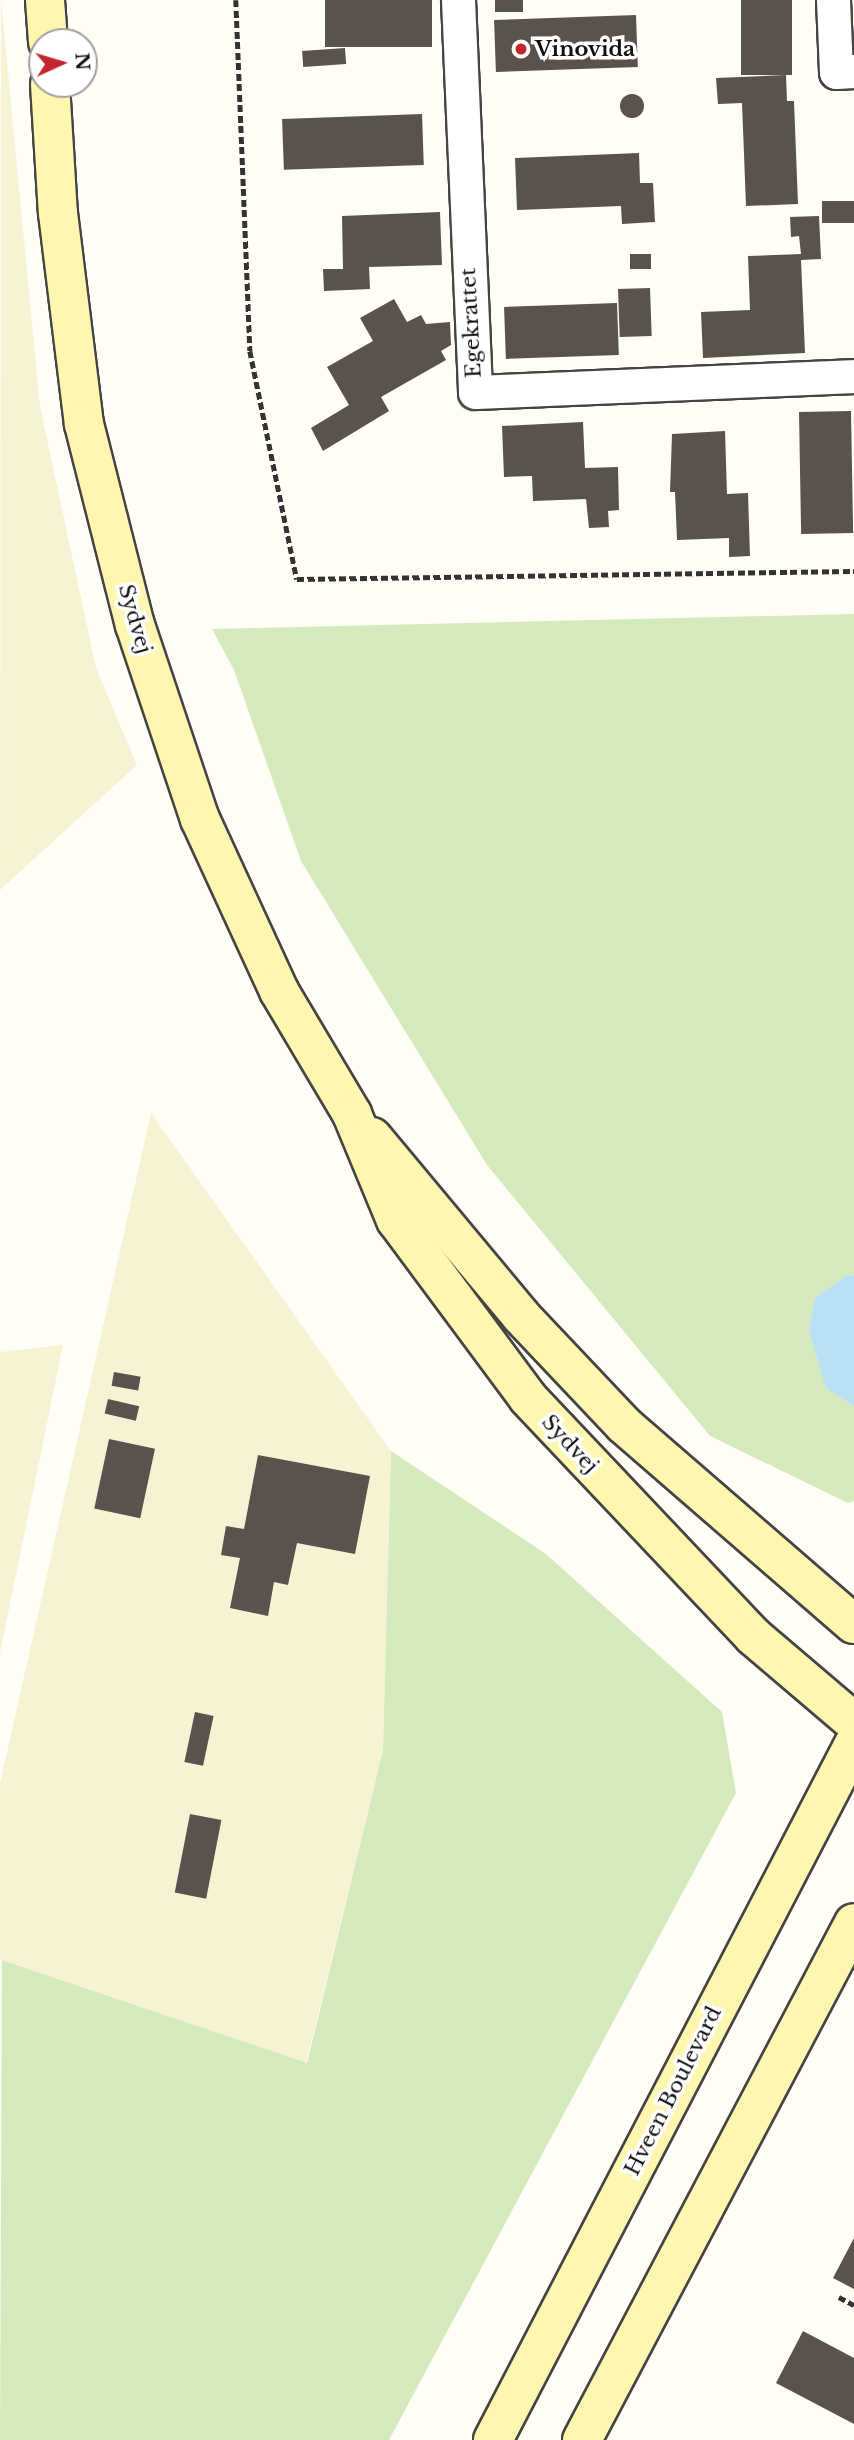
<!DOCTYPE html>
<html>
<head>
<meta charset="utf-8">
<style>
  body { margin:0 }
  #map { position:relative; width:854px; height:2440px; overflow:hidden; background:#fffdf5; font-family:"Libre Baskerville",serif }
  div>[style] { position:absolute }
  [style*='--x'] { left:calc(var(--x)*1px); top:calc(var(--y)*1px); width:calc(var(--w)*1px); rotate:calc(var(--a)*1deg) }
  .farmland>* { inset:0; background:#f6f3d4 }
  .green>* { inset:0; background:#d5ebbd }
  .water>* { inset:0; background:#b9e0f7 }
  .building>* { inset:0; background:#5a524d; transform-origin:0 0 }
  .round { border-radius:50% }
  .path>* { height:4.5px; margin-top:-2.25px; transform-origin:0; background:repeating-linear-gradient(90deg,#333 0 7px,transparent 0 10.5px) }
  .roads { filter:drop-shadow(2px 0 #444) drop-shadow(-2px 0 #444) drop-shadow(0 2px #444) drop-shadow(0 -2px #444) }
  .minor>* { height:33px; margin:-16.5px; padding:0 16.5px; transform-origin:16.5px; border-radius:16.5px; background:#fff }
  .secondary>* { height:38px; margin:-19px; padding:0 19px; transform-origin:19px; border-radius:19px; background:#fff6b0 }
  .dots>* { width:19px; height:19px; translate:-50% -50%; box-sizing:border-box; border:4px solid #fff; border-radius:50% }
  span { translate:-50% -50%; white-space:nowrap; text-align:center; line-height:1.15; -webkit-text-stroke:7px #fff; paint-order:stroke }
  .poi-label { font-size:21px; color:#111; font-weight:700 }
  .left { translate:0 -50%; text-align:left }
  .street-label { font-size:21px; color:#111 }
  .north { position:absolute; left:28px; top:28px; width:70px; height:70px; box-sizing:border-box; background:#fff; border:2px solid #a0a0a0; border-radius:50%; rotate:86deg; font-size:19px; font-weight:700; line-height:28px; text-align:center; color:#111 }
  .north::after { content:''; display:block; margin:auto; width:24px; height:32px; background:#c4262e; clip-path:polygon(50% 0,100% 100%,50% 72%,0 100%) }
</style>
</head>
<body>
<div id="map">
  <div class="farmland">
    <i style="clip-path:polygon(1px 0,40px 406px,96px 668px,137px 765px,0 890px)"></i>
    <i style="clip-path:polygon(151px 1113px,391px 1451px,383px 1750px,306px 2063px,0 1959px,0 1783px)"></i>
    <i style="clip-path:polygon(63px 1345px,0 1653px,0 1352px)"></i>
  </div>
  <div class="green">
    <i style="clip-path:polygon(854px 614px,854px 1501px,848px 1503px,710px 1436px,487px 1165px,301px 861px,234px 670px,212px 629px)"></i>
    <i style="clip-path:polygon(391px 1451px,546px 1554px,722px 1712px,736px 1793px,389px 2440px,0 2440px,2px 1960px,307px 2063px,383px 1750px)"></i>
  </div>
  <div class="water">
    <i style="clip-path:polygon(848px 1275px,854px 1276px,854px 1406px,826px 1388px,809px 1330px,815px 1298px)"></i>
  </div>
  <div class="building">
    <i style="left:325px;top:0;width:107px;height:47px"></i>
    <i style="left:495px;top:0;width:28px;height:12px"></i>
    <i style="left:741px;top:0;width:51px;height:75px"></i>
    <i style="left:636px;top:15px;width:52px;height:142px;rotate:88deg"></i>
    <i style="left:345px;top:48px;width:16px;height:43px;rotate:86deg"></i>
    <i style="clip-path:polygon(786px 75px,787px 101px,794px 101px,798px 204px,746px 206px,742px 103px,718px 104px,716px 78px)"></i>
    <i class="round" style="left:620px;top:94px;width:24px;height:24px"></i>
    <i style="left:422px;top:114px;width:51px;height:140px;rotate:88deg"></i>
    <i style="clip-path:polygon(639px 153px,640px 183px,653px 183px,655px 222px,622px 224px,621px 206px,517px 210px,515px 158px)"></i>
    <i style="left:854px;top:201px;width:22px;height:32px;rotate:90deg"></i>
    <i style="clip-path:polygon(440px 212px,442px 265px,369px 267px,370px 289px,324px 291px,323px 269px,343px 269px,342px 216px)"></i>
    <i style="clip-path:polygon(819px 216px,821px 259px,801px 260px,805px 353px,703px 358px,701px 312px,750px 310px,748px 256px,801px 254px,799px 236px,791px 237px,790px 217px)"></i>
    <i style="left:651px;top:254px;width:15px;height:21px;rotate:90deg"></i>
    <i style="left:650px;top:288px;width:48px;height:32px;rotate:88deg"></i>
    <i style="clip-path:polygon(394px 299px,407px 322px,421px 315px,426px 324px,450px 322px,451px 345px,441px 351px,446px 360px,381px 397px,389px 411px,323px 451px,311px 428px,349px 405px,327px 367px,373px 341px,360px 318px)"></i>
    <i style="left:617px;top:303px;width:52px;height:113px;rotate:88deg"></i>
    <i style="left:851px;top:411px;width:122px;height:52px;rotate:89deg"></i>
    <i style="clip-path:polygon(583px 422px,585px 468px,618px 467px,619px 510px,608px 511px,609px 527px,589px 528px,586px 499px,533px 501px,532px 476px,504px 477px,502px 426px)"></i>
    <i style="clip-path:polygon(725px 431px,727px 494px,748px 493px,750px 556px,729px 557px,729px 538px,677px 540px,675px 492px,670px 492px,672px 434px)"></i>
    <i style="left:114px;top:1372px;width:27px;height:14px;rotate:10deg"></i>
    <i style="left:108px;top:1399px;width:32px;height:15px;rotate:13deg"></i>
    <i style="left:109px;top:1439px;width:47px;height:71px;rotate:12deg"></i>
    <i style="clip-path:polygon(258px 1455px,370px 1476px,355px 1554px,297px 1543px,288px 1585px,274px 1582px,268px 1616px,230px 1608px,240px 1558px,221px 1555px,226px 1526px,244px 1529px)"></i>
    <i style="left:195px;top:1712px;width:19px;height:51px;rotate:12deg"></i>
    <i style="left:190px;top:1814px;width:32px;height:80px;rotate:11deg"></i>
    <i style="clip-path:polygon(854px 2238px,854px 2289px,833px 2278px)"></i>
    <i style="clip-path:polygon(803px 2331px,854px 2358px,854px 2424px,776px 2383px)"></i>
  </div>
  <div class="path">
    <i style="--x:236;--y:0;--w:351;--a:87.7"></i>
    <i style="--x:250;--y:351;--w:233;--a:78.4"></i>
    <i style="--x:297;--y:579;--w:557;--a:-0.82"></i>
    <i style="--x:839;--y:2297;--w:17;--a:28"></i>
  </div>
  <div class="roads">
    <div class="minor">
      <i style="--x:458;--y:0;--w:392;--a:87.5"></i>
      <i style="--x:475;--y:392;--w:379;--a:-2.4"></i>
      <i style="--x:833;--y:0;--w:72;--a:87.6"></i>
      <i style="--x:836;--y:72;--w:18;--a:-3"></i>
    </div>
    <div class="secondary">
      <i style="--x:45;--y:0;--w:42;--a:85.9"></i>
      <i style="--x:50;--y:84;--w:129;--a:86.5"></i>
      <i style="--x:58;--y:213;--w:213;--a:83"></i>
      <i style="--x:84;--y:424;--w:207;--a:75.8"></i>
      <i style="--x:135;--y:625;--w:205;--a:71.5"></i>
      <i style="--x:200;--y:819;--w:189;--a:65.3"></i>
      <i style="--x:279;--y:991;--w:143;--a:59.3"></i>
      <i style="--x:352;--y:1114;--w:115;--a:67.5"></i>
      <i style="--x:396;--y:1220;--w:222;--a:53.4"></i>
      <i style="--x:528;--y:1398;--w:328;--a:46.6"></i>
      <i style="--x:753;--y:1636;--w:133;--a:40.4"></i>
      <i style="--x:372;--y:1137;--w:233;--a:50.2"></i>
      <i style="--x:521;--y:1316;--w:150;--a:46.6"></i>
      <i style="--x:624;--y:1425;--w:304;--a:40.9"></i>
      <i style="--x:493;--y:2440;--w:784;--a:-62.59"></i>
      <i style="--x:582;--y:2440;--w:584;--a:-62.25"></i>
    </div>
  </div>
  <div class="dots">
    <i style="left:521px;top:49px;background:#c4262e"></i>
  </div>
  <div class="poi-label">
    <span class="left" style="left:535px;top:49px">Vinovida</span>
  </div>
  <div class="street-label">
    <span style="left:471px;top:323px;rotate:-93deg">Egekrattet</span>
    <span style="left:135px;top:619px;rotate:74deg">Sydvej</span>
    <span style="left:570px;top:1444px;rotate:47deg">Sydvej</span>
    <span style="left:673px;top:2091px;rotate:-63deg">Hveen Boulevard</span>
  </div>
  <div class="north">N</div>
</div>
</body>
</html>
